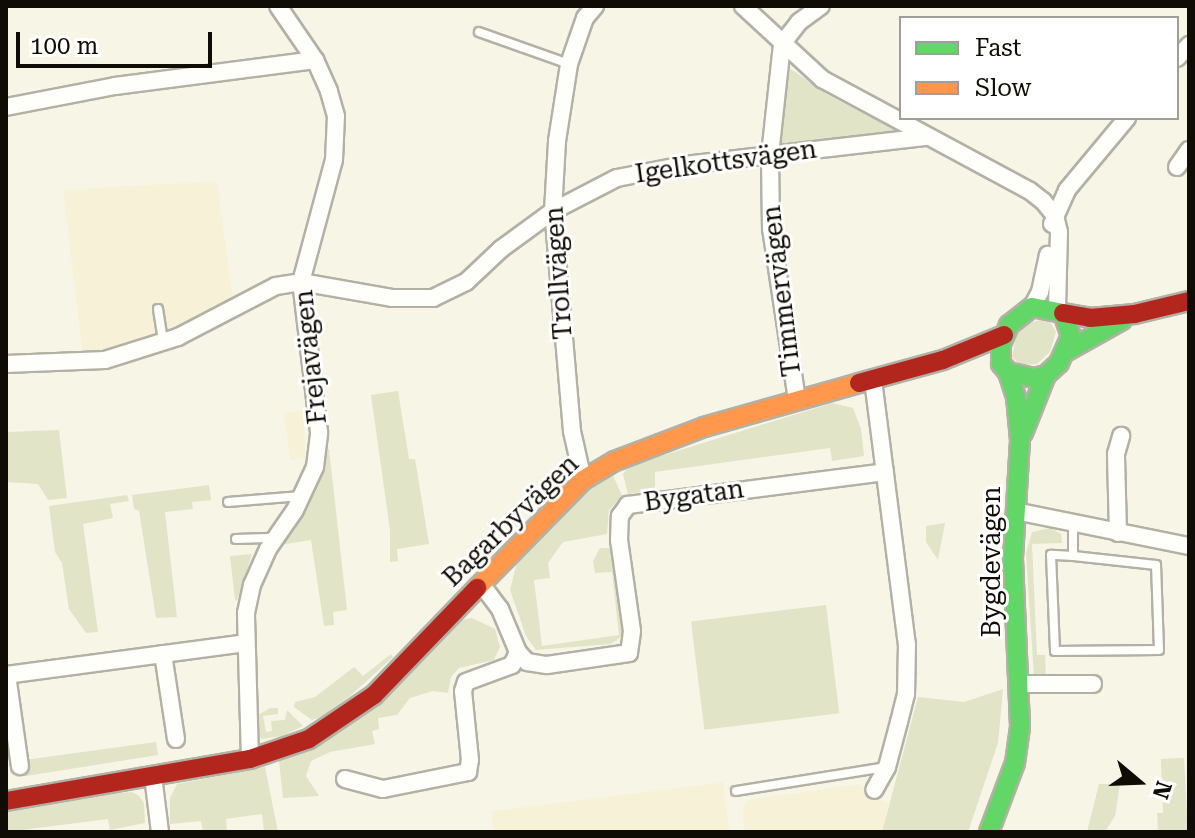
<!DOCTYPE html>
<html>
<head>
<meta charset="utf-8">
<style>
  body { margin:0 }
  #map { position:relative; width:1195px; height:838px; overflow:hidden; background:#f7f5e6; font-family:"Roboto Serif",serif }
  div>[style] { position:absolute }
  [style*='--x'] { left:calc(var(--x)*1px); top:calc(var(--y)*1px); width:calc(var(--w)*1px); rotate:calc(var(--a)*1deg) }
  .built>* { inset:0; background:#f6f1d7 }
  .green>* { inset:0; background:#e1e4c7; transform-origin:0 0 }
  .roads { filter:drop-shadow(2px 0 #b3b1a6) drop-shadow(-2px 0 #b3b1a6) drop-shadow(0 2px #b3b1a6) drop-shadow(0 -2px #b3b1a6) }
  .lane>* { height:8px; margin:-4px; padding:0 4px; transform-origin:4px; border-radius:4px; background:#fefefb }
  .street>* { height:16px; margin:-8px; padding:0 8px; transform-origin:8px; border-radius:8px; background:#fefefb }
  .fast>* { height:18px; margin:-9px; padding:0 9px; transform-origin:9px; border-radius:9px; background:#63d668 }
  .slow>* { height:18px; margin:-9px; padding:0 9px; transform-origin:9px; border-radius:9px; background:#ff974d }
  .jam>* { height:18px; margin:-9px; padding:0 9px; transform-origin:9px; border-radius:9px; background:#b3261e }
  span { translate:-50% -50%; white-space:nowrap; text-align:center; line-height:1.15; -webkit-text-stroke:6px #fff; paint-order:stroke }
  .street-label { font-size:26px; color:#0e0c04 }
  .frame { position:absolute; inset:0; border:8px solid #0e0c04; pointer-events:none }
  .legend { position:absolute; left:899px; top:16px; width:280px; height:104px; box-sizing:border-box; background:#fff; border:2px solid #9f9e9b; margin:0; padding:10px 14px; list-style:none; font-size:24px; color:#0e0c04 }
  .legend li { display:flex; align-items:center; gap:16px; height:40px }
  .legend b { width:40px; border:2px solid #9f9e9b }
  .north { position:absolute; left:1099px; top:742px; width:80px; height:80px; -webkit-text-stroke:6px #fff; paint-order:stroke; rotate:109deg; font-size:22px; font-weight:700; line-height:32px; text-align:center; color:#0e0c04 }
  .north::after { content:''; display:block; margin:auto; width:28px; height:36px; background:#0e0c04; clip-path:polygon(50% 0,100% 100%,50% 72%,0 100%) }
  .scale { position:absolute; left:16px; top:32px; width:196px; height:36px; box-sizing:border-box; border:4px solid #0e0c04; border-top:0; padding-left:10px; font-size:24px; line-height:28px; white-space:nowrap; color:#0e0c04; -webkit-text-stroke:6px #fff; paint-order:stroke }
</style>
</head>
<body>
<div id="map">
  <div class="built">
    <i style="clip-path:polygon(217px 181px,233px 300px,169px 332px,109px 354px,83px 355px,63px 190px)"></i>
    <i style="clip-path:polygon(304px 410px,305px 458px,290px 460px,284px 413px)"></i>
    <i style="clip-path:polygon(723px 782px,730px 832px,494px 832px,491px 811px)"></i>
    <i style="clip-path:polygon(858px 784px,888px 804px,882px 832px,745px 832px,742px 813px,747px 800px)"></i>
  </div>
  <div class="green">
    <i style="clip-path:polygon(791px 69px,828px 95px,903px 134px,775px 148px,784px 84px)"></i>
    <i style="clip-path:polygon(1043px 319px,1051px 323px,1056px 332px,1050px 352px,1037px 364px,1020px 365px,1012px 357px,1016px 336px,1027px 324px)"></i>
    <i style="clip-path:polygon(398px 391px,409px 459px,415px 459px,429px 544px,397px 549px,398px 561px,390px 562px,390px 530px,371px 395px)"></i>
    <i style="clip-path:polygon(832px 403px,853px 408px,861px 429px,864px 456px,832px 461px,830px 448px,655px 472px,655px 490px,628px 494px,623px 474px,629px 466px)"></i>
    <i style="clip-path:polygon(59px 430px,67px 498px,48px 500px,38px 484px,6px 482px,6px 432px)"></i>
    <i style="clip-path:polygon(329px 449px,347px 610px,333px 612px,334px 625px,324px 626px,311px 540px,280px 545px,306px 507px,321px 471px,325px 450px)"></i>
    <i style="clip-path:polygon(612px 473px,622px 496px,609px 510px,607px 534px,563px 542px,548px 563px,550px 578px,534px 580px,542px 646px,619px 635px,612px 572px,595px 573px,593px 561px,600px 548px,610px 548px,615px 557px,622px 636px,611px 644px,536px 650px,526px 636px,510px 590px,518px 558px,586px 490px)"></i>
    <i style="clip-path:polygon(209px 485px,211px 500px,192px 502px,193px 509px,165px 512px,177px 617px,156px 618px,139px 511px,134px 509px,132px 495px)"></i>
    <i style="clip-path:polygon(127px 495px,129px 501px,110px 504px,113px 518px,83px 524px,98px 632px,86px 633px,69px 609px,62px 563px,55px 552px,49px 506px)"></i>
    <i style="clip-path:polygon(945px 523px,938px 560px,926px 542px,926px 526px)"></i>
    <i style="clip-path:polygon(1050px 528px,1061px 534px,1062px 543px,1032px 544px,1037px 655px,1045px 655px,1046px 677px,1034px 677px,1026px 553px,1032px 532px)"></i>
    <i style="clip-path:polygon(252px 554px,237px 601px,235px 600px,230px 556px)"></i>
    <i style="left:826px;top:605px;width:109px;height:136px;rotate:83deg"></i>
    <i style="clip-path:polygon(472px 618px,495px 629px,500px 647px,494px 660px,459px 668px,451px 677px,448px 693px,433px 691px,410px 698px,397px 715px,378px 718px,379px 729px,372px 731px,375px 744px,330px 752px,311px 761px,306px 776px,319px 796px,283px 798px,279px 761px,304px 751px,349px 725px,461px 620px)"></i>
    <i style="clip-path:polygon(391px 654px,393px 657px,350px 696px,321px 717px,312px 720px,294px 707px,295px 702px,315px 697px,354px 667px,363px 676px)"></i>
    <i style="clip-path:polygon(1003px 689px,998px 743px,968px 832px,882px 832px,918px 697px,964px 702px)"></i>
    <i style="clip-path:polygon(270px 708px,278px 708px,278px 714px,263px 716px,266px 732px,272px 731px,271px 721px,285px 720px,287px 710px,303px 726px,282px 736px,261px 739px,256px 727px,258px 715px)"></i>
    <i style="clip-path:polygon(156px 742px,158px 755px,26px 776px,24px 760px)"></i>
    <i style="clip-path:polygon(1184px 758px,1188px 832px,1158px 832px,1157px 813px,1163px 813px,1161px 759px)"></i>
    <i style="clip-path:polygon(265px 767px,278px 832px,264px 832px,262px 814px,226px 819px,227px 832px,203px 832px,201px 821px,170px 824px,170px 798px,177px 784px)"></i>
    <i style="clip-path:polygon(1099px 784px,1120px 784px,1115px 816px,1106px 830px,1087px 832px)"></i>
    <i style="clip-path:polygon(119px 789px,120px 793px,132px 792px,139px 796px,144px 803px,145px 823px,110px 830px,108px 819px,6px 832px,6px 809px)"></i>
  </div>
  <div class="roads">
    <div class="lane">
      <i style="--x:479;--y:32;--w:96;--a:19.6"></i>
      <i style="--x:158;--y:309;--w:32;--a:81"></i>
      <i style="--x:228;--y:502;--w:73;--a:-4.7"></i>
      <i style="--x:236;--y:539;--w:38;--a:-2"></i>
      <i style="--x:1073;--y:556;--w:22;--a:-177"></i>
      <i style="--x:1051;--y:555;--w:96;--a:87.6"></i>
      <i style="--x:1055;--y:651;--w:104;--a:-0.6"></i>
      <i style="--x:1159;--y:650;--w:85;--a:-92"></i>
      <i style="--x:1156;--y:565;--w:83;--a:-173.8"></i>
      <i style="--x:1073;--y:556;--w:33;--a:-90"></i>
      <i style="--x:736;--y:791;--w:152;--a:-9.1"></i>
    </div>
    <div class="street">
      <i style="--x:743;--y:6;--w:108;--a:42.7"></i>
      <i style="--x:822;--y:79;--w:236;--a:28.3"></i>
      <i style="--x:1030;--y:191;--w:16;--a:38"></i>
      <i style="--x:1043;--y:201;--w:19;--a:51"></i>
      <i style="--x:1055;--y:216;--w:16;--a:76"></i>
      <i style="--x:1059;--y:232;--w:77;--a:91.5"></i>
      <i style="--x:1177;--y:58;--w:18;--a:-47"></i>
      <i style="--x:6;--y:107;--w:111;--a:-10.9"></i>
      <i style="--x:115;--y:86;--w:202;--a:-7.4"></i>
      <i style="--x:1177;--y:167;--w:21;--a:-55"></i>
      <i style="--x:1052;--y:224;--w:37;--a:-66"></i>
      <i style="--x:1067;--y:190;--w:94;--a:-50.2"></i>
      <i style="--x:1032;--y:307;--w:17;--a:-62"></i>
      <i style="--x:1040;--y:292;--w:38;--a:-78"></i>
      <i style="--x:6;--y:364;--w:99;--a:-2.3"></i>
      <i style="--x:105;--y:360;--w:77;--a:-17.5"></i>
      <i style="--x:178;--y:337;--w:110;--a:-27.5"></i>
      <i style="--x:276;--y:286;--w:25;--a:-9"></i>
      <i style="--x:301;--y:282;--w:92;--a:10"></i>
      <i style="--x:392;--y:298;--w:41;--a:0"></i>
      <i style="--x:433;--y:298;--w:37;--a:-26"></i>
      <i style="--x:466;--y:282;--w:48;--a:-43.3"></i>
      <i style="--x:501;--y:249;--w:64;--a:-36.2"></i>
      <i style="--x:553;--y:211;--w:72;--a:-27.3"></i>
      <i style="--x:617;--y:178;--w:68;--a:-11"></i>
      <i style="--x:684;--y:165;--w:243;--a:-6.6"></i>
      <i style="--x:873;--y:380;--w:266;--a:82.7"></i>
      <i style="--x:907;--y:644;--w:50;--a:91.1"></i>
      <i style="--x:906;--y:694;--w:29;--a:104"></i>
      <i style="--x:899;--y:722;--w:47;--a:104.9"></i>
      <i style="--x:887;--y:767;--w:26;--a:119"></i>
      <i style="--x:797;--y:400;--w:173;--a:-98.6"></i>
      <i style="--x:771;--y:229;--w:74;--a:-90.8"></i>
      <i style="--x:770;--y:155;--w:112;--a:-83.8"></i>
      <i style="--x:782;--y:44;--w:28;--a:-52"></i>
      <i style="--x:799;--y:22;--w:27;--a:-36"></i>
      <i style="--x:583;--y:480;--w:50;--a:-102.7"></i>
      <i style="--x:572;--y:431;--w:221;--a:-94.9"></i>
      <i style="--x:553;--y:211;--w:70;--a:-86.7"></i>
      <i style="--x:557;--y:141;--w:78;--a:-81.1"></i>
      <i style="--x:569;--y:64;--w:49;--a:-70.8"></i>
      <i style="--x:585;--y:18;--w:16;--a:-50"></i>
      <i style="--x:1015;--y:511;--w:177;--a:11.4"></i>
      <i style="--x:1118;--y:533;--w:79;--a:-91.5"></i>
      <i style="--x:1116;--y:454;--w:19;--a:-74"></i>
      <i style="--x:518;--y:652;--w:13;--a:48"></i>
      <i style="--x:527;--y:662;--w:20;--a:9"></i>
      <i style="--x:547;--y:665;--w:83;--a:-8.3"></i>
      <i style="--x:629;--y:653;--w:22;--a:-82"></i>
      <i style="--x:632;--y:631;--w:92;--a:-98.1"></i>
      <i style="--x:619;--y:540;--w:24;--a:-88"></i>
      <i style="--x:620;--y:516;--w:14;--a:-54"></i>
      <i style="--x:628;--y:505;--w:259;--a:-7.3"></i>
      <i style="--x:163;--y:654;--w:86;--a:81.3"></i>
      <i style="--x:6;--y:675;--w:241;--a:-7.6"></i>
      <i style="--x:7;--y:675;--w:92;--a:81.9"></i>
      <i style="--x:1019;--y:684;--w:74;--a:0"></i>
      <i style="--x:250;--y:759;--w:146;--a:-91.6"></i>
      <i style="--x:246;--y:613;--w:29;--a:-78"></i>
      <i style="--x:252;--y:585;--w:39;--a:-66"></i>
      <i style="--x:268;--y:549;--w:47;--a:-55.3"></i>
      <i style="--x:295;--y:510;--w:47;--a:-65.1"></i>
      <i style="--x:315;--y:467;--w:35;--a:-83"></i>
      <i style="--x:319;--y:432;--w:151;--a:-96.8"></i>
      <i style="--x:301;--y:282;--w:126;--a:-74.9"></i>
      <i style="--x:334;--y:160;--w:44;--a:-87.4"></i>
      <i style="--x:336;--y:116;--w:26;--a:-106"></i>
      <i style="--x:329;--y:91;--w:34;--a:-114"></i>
      <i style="--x:315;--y:60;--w:65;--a:-124.4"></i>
      <i style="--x:153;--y:776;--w:56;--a:82.9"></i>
      <i style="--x:345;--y:779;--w:39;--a:15"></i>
      <i style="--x:383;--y:789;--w:87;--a:-11.3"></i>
      <i style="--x:468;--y:772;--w:12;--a:-81"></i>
      <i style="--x:470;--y:760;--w:69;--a:-95.8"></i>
      <i style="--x:463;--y:691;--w:9;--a:-72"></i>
      <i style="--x:466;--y:682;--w:49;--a:-20.3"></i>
      <i style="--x:512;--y:665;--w:14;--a:-65"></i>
      <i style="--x:518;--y:652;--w:47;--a:-112.7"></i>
      <i style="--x:500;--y:609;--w:30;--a:-127"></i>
    </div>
    <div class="fast">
      <i style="--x:1032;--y:307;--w:32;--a:11"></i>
      <i style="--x:1063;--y:313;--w:24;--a:71"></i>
      <i style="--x:1071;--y:336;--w:30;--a:114"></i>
      <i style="--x:1059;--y:363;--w:18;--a:137"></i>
      <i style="--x:1046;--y:375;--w:12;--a:166"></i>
      <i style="--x:1034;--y:378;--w:27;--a:-167"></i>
      <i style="--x:1008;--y:372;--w:11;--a:-131"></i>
      <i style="--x:1001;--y:364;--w:20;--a:-90"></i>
      <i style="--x:1001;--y:344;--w:21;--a:-67"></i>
      <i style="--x:1009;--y:325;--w:29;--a:-38"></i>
      <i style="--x:1067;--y:351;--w:63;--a:-29.4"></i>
      <i style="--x:1023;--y:433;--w:62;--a:-68.4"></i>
      <i style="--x:989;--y:832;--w:74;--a:-69.4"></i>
      <i style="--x:1015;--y:763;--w:37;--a:-82"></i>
      <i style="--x:1020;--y:726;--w:168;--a:-92.4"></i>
      <i style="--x:1013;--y:558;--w:118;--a:-86.6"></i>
      <i style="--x:1020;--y:440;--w:43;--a:-95.3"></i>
      <i style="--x:1016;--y:397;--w:26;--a:-108"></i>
    </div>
    <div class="slow">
      <i style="--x:477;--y:588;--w:151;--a:-45.5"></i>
      <i style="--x:583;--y:480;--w:37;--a:-31"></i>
      <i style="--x:615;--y:461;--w:95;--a:-20.9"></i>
      <i style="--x:704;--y:427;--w:161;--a:-15.8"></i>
    </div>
    <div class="jam">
      <i style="--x:1063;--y:313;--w:27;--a:10"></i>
      <i style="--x:1090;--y:318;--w:45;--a:-5.1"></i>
      <i style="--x:1135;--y:314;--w:56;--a:-13.5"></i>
      <i style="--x:859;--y:383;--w:87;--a:-15.3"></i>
      <i style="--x:943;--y:360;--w:66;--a:-22.3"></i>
      <i style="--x:6;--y:801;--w:248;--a:-9.8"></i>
      <i style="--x:250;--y:759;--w:62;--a:-18.7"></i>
      <i style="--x:309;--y:739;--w:78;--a:-34.1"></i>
      <i style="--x:374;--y:695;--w:149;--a:-46.1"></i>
    </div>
  </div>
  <div class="street-label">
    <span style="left:726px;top:162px;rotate:-8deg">Igelkottsvägen</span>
    <span style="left:559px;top:273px;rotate:-94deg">Trollvägen</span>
    <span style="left:782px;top:291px;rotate:-97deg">Timmervägen</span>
    <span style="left:311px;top:357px;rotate:-96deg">Frejavägen</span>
    <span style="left:694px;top:496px;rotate:-8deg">Bygatan</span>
    <span style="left:511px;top:521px;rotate:-44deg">Bagarbyvägen</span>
    <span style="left:992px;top:562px;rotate:-90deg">Bygdevägen</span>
  </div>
  <div class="frame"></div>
  <ul class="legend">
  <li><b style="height:10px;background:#63d668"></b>Fast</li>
  <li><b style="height:10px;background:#ff974d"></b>Slow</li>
  </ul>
  <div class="north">N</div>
  <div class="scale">100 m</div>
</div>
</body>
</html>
